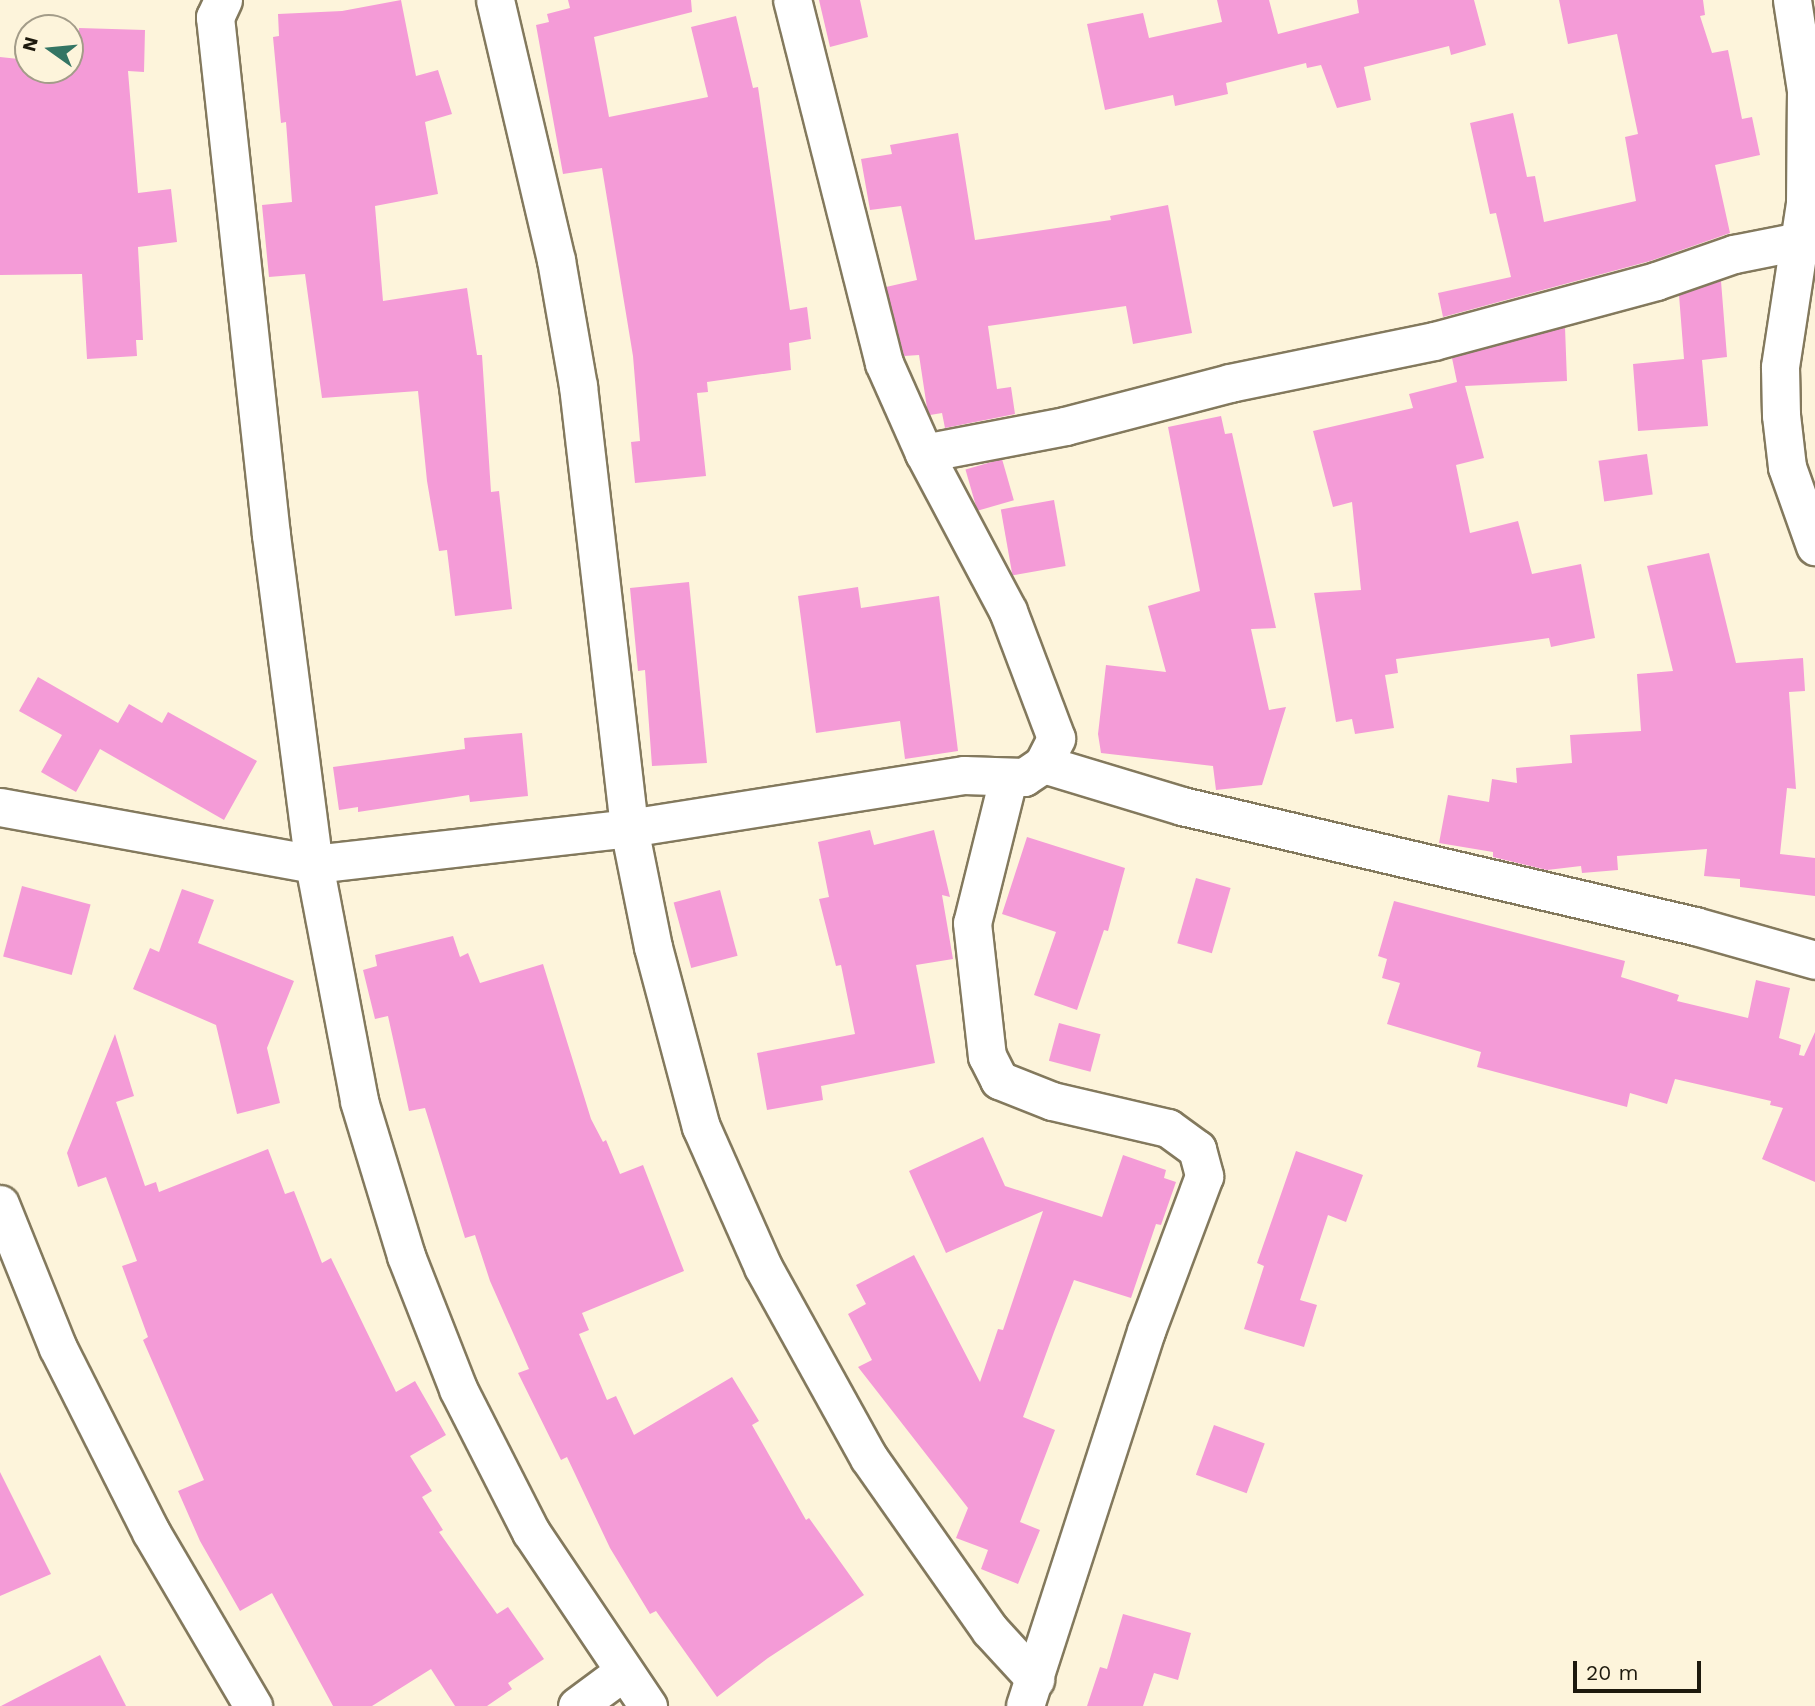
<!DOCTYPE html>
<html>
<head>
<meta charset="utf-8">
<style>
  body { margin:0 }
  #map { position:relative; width:1815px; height:1706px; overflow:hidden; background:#fdf4db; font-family:"Work Sans",sans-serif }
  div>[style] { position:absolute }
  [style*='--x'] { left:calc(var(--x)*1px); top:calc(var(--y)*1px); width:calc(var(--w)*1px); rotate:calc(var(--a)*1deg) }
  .building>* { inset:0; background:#f49bd7; transform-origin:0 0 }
  .roads { filter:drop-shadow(2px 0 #83795d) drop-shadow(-2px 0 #83795d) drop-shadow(0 2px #83795d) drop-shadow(0 -2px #83795d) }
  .street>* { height:37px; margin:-18.5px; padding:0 18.5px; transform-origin:18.5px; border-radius:18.5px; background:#fff }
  span { translate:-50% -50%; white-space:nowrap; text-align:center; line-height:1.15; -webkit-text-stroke:5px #fdf4db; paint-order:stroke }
  .north { position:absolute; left:14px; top:14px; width:70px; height:70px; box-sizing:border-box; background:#fdf4db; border:2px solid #a39c89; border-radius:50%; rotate:285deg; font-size:19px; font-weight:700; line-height:28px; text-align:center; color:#1d190d }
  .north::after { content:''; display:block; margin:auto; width:24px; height:32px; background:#347564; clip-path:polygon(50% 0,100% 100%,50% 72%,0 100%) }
  .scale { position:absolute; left:1573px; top:1661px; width:128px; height:32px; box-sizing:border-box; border:4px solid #1d190d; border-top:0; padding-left:9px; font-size:21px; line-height:24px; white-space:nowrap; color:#1d190d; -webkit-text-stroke:5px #fdf4db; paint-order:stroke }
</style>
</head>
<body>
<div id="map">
  <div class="building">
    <i style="clip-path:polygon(401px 0,416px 76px,438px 70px,452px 114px,425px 122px,438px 194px,375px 206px,383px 301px,467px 288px,477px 355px,482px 355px,491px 492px,499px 491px,512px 609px,455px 616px,447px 550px,439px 551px,427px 481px,418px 391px,322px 398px,305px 274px,269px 277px,262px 205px,292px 202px,286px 122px,281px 123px,273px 37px,279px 36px,278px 14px,342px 11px)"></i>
    <i style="clip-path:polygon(568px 0,691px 0,692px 12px,594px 37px,609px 117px,708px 97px,691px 27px,736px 16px,753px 88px,758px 87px,790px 310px,807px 307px,811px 339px,789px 343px,791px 370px,707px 382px,708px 392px,697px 393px,706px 476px,635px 483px,631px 442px,640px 441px,633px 356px,602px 168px,563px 174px,536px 25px,549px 22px,547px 14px,570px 8px)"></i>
    <i style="clip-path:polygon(819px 0,860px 0,868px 37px,830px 47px)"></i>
    <i style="clip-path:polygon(1217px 0,1269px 0,1278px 34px,1359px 13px,1357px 0,1474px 0,1486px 45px,1451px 55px,1449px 46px,1364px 67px,1371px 100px,1337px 108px,1321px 65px,1307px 68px,1306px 63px,1226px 83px,1228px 94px,1175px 106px,1173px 95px,1105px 110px,1087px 24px,1143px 13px,1149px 38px,1222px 22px)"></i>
    <i style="clip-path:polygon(1559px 0,1703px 0,1705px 15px,1700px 16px,1712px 53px,1728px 50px,1742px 119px,1752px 117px,1760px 155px,1715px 165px,1730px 233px,1650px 261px,1443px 317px,1438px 293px,1511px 277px,1496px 213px,1490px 214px,1470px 123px,1513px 113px,1527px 177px,1535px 176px,1544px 222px,1636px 201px,1625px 137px,1638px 134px,1617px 34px,1568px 44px)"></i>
    <i style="clip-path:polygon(79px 28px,145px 30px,144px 72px,128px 71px,138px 193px,171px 189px,177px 242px,138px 247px,143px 340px,136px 340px,137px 356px,87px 359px,82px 274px,0 275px,0 57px,28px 60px,28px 70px,70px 70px,70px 65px,77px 66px)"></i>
    <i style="clip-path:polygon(958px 133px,975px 240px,1111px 220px,1110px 216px,1168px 205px,1192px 333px,1133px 344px,1126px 306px,988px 326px,997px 389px,1011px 387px,1015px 414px,945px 428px,942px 413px,930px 415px,927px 408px,919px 355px,904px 356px,886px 287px,917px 280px,901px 206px,870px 210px,861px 159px,892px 154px,890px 145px)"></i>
    <i style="clip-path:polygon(1721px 281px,1727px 357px,1702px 360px,1708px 426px,1638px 431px,1633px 364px,1684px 359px,1679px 295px)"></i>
    <i style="clip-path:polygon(1565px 327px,1567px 381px,1465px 386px,1484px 458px,1456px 465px,1470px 533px,1518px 521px,1532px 574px,1581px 564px,1595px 638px,1551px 647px,1549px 638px,1396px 659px,1398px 673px,1385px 675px,1394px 728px,1355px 734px,1352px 719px,1336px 722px,1314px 593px,1361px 590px,1352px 502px,1333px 507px,1313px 431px,1413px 408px,1409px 394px,1457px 382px,1452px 358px)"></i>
    <i style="clip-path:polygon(1221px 416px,1225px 434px,1232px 433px,1276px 628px,1251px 629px,1269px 710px,1286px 707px,1262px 785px,1216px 790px,1213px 766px,1101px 753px,1098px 734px,1106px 665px,1166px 672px,1148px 606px,1200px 591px,1168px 427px)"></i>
    <i style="left:1647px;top:454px;width:41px;height:49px;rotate:82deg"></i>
    <i style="left:1002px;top:459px;width:43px;height:38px;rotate:74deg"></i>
    <i style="left:1054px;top:500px;width:67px;height:54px;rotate:80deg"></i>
    <i style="clip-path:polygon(1709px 553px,1736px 663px,1803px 658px,1805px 691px,1789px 692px,1796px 789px,1787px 788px,1780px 854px,1815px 858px,1815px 896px,1740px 887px,1740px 879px,1704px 876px,1707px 849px,1617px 856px,1618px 870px,1582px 873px,1581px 866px,1547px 870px,1493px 857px,1493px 852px,1439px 843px,1448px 795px,1489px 802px,1492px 779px,1517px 783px,1516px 768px,1572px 763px,1570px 735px,1641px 731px,1637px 674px,1673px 671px,1647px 566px)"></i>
    <i style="clip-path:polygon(689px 582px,707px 763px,652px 766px,645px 670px,638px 671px,630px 588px)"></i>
    <i style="clip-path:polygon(858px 587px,861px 608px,939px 596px,958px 751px,905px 759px,900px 721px,816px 733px,798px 596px)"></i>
    <i style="clip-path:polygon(38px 677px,118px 723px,129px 704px,162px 723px,168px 712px,257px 761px,224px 820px,100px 749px,76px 792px,41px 772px,62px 735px,19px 711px)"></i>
    <i style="clip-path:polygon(522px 733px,528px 796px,470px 802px,469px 795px,358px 812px,358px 807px,339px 810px,333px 767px,465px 749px,464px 738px)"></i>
    <i style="clip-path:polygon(870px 830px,874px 845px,934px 830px,950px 897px,942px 895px,953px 959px,916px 965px,935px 1063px,821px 1086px,823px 1100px,767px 1110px,757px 1053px,855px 1034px,841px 965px,836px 966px,819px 899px,829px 897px,818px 842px)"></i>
    <i style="clip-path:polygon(1027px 837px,1125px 868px,1108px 931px,1104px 930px,1077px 1010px,1034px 995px,1056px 932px,1002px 914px)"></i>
    <i style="left:1196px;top:878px;width:36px;height:68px;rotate:16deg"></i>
    <i style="left:22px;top:886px;width:71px;height:73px;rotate:15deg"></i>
    <i style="clip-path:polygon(182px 889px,214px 900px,198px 943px,294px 981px,267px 1048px,280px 1103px,237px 1114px,216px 1025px,133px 989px,150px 948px,159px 952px)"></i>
    <i style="left:720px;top:890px;width:68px;height:48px;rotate:75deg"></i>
    <i style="clip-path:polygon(1394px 901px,1625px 961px,1621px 977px,1679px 995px,1677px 1001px,1748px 1018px,1756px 980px,1790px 988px,1779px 1038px,1801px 1045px,1799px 1055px,1804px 1056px,1815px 1032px,1815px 1182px,1762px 1159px,1783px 1108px,1770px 1105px,1771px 1101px,1675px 1079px,1667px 1104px,1630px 1093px,1627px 1107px,1477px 1067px,1481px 1052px,1387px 1024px,1400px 983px,1382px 978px,1387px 959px,1378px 956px)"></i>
    <i style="clip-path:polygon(453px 936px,460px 957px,468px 953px,480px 983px,543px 964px,591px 1119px,603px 1142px,606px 1140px,620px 1174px,643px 1165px,684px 1271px,582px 1313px,589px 1330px,579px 1334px,607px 1400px,616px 1396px,634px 1435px,732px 1377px,759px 1421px,752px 1425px,806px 1520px,809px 1518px,864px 1595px,768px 1658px,717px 1697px,656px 1611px,650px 1614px,610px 1548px,567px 1457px,561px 1460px,518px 1373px,529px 1369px,490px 1281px,475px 1235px,465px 1238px,425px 1108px,409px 1111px,388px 1016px,375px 1019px,363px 970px,377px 966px,375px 955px)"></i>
    <i style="left:1059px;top:1023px;width:43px;height:39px;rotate:15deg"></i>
    <i style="clip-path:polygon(115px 1034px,134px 1096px,116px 1102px,145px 1186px,156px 1182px,159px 1192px,268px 1149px,285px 1194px,294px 1191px,322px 1263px,331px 1258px,396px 1392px,415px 1381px,446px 1435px,410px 1456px,432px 1491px,422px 1497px,443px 1530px,439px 1532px,497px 1614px,508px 1607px,544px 1659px,508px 1683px,512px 1689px,487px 1706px,455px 1706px,431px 1669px,372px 1706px,333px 1706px,272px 1593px,240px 1611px,200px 1541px,178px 1491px,204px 1480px,143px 1340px,148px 1337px,122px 1266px,137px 1261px,106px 1177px,78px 1187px,67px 1153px)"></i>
    <i style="clip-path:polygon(983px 1137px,1005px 1186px,1102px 1217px,1123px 1155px,1166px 1170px,1164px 1178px,1176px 1182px,1161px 1225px,1156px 1224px,1131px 1298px,1074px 1280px,1054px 1332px,1023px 1417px,1055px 1430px,1020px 1522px,1040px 1530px,1018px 1584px,981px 1569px,988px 1550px,956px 1538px,968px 1508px,858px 1367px,872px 1360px,848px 1314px,866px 1304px,856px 1285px,914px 1255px,980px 1382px,998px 1329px,1003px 1330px,1043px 1211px,946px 1253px,909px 1171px)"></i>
    <i style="clip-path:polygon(1296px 1151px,1363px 1175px,1346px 1222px,1328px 1215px,1300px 1300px,1317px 1305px,1304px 1347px,1244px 1329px,1264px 1266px,1257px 1263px)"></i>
    <i style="left:1214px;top:1425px;width:54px;height:53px;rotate:20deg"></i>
    <i style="clip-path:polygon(0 1472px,51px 1574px,0 1596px)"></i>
    <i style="clip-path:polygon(1123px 1614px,1191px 1633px,1178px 1680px,1154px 1673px,1143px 1706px,1087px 1706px,1100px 1667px,1107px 1669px)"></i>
    <i style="clip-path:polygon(100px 1655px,126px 1706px,1px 1706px)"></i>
  </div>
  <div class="roads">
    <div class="street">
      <i style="--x:223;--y:0;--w:19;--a:115"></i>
      <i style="--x:215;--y:17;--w:521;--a:83.83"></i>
      <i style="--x:271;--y:535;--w:332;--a:82.6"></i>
      <i style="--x:314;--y:864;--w:241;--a:79.2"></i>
      <i style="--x:359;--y:1101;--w:162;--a:73.1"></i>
      <i style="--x:406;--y:1256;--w:143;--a:68.6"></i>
      <i style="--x:458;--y:1389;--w:161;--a:63"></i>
      <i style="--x:531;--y:1532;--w:210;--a:56.1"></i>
      <i style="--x:495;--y:0;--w:267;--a:76.8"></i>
      <i style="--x:556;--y:260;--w:128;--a:80.1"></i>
      <i style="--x:578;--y:386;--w:445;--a:83.4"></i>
      <i style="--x:629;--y:828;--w:121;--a:78.6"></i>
      <i style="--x:653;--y:947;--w:186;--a:75.1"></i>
      <i style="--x:701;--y:1127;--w:153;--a:66.1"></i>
      <i style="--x:763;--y:1267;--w:218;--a:61"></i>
      <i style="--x:869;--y:1458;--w:210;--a:54.9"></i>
      <i style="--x:990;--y:1630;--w:67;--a:47.4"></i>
      <i style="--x:1792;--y:0;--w:91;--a:81.2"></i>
      <i style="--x:1806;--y:90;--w:113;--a:90.5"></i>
      <i style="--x:1805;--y:203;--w:166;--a:98.7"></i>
      <i style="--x:1780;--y:367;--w:48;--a:88.8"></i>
      <i style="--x:1781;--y:415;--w:52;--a:83.4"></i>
      <i style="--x:1787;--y:467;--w:84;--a:70.5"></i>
      <i style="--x:924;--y:453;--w:144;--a:-10.8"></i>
      <i style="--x:1065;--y:426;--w:171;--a:-14.6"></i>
      <i style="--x:1230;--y:383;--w:208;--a:-11.6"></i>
      <i style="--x:1434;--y:341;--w:230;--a:-15.1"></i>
      <i style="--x:1656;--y:281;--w:83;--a:-19.1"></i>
      <i style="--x:1734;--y:254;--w:66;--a:-11.3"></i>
      <i style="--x:1043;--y:764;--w:145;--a:16.8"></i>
      <i style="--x:1182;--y:806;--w:527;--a:13.17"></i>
      <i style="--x:1695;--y:926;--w:125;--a:15.8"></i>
      <i style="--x:1008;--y:779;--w:148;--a:104"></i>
      <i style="--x:972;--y:923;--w:134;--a:83.6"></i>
      <i style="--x:987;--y:1056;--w:27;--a:63"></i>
      <i style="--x:999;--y:1080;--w:57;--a:21.6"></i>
      <i style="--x:1052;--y:1101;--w:119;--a:13.1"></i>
      <i style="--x:1168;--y:1128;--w:36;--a:36"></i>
      <i style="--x:1197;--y:1149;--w:28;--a:75"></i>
      <i style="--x:1204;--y:1176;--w:165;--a:110.5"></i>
      <i style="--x:1146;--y:1331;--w:394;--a:107.9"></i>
      <i style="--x:0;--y:807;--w:319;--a:10.3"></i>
      <i style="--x:314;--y:864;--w:317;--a:-6.5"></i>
      <i style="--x:629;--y:828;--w:339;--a:-9"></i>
      <i style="--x:964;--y:775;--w:60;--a:1.9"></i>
      <i style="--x:1024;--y:777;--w:23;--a:-34"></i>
      <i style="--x:1043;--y:764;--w:29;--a:-63"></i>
      <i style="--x:1056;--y:738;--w:136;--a:-110.7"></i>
      <i style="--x:1008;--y:611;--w:179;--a:-118"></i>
      <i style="--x:924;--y:453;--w:98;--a:-114"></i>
      <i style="--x:884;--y:363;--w:374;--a:-104.2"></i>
      <i style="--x:0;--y:1204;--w:155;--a:68.1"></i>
      <i style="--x:58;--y:1348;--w:206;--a:63.2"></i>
      <i style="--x:151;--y:1532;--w:202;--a:59.6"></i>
      <i style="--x:577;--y:1706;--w:57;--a:-36.5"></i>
    </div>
  </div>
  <div class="north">N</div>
  <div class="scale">20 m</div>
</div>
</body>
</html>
